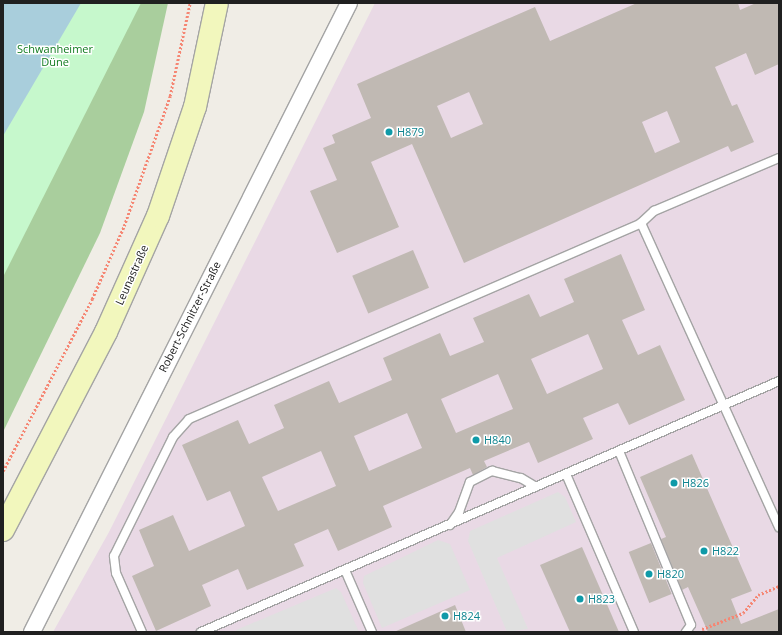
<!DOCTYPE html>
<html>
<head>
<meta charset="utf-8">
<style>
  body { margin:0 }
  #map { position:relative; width:782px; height:635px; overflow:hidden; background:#f0ede6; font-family:"Open Sans",sans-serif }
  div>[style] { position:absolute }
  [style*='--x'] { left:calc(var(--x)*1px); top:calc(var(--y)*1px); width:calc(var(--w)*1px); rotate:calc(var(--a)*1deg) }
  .industrial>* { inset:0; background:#e9d9e5 }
  .forest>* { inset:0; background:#a9ce9d }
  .park>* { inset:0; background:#c6f8cc }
  .parking>* { inset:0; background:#e0e0e0 }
  .water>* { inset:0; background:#a9cedc }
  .building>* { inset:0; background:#c0b9b3; transform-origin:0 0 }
  .path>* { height:2.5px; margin-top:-1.25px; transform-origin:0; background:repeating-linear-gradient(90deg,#f58673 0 2px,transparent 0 4px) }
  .roads { filter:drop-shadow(1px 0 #a4a4a4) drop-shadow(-1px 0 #a4a4a4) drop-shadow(0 1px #a4a4a4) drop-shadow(0 -1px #a4a4a4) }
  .lane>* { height:8px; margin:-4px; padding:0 4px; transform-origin:4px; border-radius:4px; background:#fff }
  .street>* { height:16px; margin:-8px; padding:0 8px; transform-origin:8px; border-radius:8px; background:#fff }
  .secondary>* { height:22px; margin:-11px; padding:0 11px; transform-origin:11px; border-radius:11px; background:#f2f7bd }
  .dots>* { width:11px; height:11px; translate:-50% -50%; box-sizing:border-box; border:2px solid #fff; border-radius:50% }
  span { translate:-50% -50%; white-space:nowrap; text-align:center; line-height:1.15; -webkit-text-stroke:3px #fff; paint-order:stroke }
  .park-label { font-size:11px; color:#107b1e }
  .culture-label { font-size:11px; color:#0d838f }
  .left { translate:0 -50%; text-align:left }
  .street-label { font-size:11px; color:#202020 }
  .frame { position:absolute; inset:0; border:4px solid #202020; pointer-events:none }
</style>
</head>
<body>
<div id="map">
  <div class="industrial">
    <i style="clip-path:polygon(375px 3px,779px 3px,779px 632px,53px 632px,109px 532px)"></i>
  </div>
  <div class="forest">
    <i style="clip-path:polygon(81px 3px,168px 3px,144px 112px,100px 233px,3px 432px,3px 136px)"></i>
  </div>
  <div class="park">
    <i style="clip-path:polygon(3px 3px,141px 3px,3px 277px)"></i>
  </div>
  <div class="parking">
    <i style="clip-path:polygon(558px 492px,565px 497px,576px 522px,497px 558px,528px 629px,507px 632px,468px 541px,470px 531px)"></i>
    <i style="clip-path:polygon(438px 540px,450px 544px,470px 590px,382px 628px,363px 583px,364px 576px)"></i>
    <i style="clip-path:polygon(336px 588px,341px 592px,359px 632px,237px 632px,236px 630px)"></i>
  </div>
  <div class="water">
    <i style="clip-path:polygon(3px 3px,81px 3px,3px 136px)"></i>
  </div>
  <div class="building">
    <i style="clip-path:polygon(evenodd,637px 3px,738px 3px,740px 10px,756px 3px,779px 3px,779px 64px,755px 75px,746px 53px,715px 67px,732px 106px,737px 104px,754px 142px,731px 152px,728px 146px,464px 263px,412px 144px,371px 162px,399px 227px,337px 253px,310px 191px,337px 180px,323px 148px,335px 143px,332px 135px,371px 118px,357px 84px,535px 7px,550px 41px,637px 3px,469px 92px,483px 124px,451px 138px,437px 106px,469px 92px,637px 3px,667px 111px,680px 142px,655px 153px,642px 122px,667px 111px)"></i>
    <i style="left:413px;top:250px;width:41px;height:66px;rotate:67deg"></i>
    <i style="clip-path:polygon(evenodd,621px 254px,645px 310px,622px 320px,638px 355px,660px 345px,685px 400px,629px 425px,618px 403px,583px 418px,593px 439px,538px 463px,529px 442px,484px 461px,487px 467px,473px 475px,470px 468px,383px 506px,392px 527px,338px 551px,328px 529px,294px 544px,304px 566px,247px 590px,238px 569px,202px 585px,211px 606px,156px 631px,132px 576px,154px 566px,139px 530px,173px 515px,189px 551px,245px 526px,230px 491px,207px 501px,182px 445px,238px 420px,249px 444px,284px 428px,274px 405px,329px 381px,339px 403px,392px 380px,383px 358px,440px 333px,450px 356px,484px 342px,473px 318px,529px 294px,540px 317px,574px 302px,564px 279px,621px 254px,588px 334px,603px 369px,547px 394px,531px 359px,588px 334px,621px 254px,498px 374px,513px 409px,456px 433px,441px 399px,498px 374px,621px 254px,407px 413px,422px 448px,369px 471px,354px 436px,407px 413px,621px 254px,321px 451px,336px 486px,278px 511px,262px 477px,321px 451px)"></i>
    <i style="clip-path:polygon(692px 454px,752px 591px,731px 599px,741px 624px,779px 609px,779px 632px,708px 632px,688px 587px,682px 590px,661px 539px,666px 537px,640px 477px)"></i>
    <i style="left:651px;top:543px;width:55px;height:24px;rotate:68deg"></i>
    <i style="clip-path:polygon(582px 547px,619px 632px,570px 632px,540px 565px)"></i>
    <i style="clip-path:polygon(455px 605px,466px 632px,394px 632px)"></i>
  </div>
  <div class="path">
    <i style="--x:3;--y:471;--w:194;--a:-62.6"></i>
    <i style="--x:92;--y:299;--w:80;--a:-66.3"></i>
    <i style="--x:124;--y:226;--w:138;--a:-70.5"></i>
    <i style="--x:170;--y:96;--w:95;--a:-77.9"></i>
    <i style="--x:702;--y:629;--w:44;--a:-21.3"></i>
    <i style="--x:743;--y:613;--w:23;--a:-50"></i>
    <i style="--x:758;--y:595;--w:23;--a:-23"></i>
  </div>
  <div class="roads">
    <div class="lane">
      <i style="--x:641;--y:223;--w:18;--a:-43"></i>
      <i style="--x:654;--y:211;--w:136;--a:-23"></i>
      <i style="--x:619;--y:451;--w:188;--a:67.5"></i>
      <i style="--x:691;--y:625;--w:9;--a:126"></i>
      <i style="--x:566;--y:474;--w:172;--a:66.7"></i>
      <i style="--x:450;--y:525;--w:16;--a:-55"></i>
      <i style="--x:459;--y:512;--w:32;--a:-70"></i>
      <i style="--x:470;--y:482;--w:25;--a:-27"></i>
      <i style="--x:492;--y:471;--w:30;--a:14"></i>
      <i style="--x:521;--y:478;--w:17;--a:31"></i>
      <i style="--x:345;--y:570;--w:68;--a:66.5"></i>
      <i style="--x:142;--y:632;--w:64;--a:-113.8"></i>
      <i style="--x:116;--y:573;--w:17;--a:-97"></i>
      <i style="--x:114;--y:556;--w:133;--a:-63.6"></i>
      <i style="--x:173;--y:437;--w:24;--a:-48"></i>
      <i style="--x:189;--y:419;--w:493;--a:-23.4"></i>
      <i style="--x:641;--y:223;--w:334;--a:65.6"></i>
      <i style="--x:201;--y:632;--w:630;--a:-23.47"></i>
    </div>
    <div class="street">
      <i style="--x:32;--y:632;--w:704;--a:-63.25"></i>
    </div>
    <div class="secondary">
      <i style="--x:3;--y:530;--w:223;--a:-62.5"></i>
      <i style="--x:106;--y:332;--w:127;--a:-65.9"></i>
      <i style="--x:158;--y:216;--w:115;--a:-71.3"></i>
      <i style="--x:195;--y:107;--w:106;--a:-78.1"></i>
    </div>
  </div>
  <div class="dots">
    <i style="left:389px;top:132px;background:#0f9aa8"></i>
    <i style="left:476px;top:440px;background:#0f9aa8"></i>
    <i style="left:674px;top:483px;background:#0f9aa8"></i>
    <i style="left:704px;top:551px;background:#0f9aa8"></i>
    <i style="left:649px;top:574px;background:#0f9aa8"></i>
    <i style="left:580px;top:599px;background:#0f9aa8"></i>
    <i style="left:445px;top:616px;background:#0f9aa8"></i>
  </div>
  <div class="park-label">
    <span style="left:55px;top:56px">Schwanheimer<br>Düne</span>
  </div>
  <div class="culture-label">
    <span class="left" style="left:397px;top:132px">H879</span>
    <span class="left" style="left:484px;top:440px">H840</span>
    <span class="left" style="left:682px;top:483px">H826</span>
    <span class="left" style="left:712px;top:551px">H822</span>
    <span class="left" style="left:657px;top:574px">H820</span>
    <span class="left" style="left:588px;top:599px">H823</span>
    <span class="left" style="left:453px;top:616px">H824</span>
  </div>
  <div class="street-label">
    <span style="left:132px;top:275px;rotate:-66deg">Leunastraße</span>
    <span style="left:190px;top:317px;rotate:-63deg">Robert-Schnitzer-Straße</span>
  </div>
  <div class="frame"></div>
</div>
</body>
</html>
